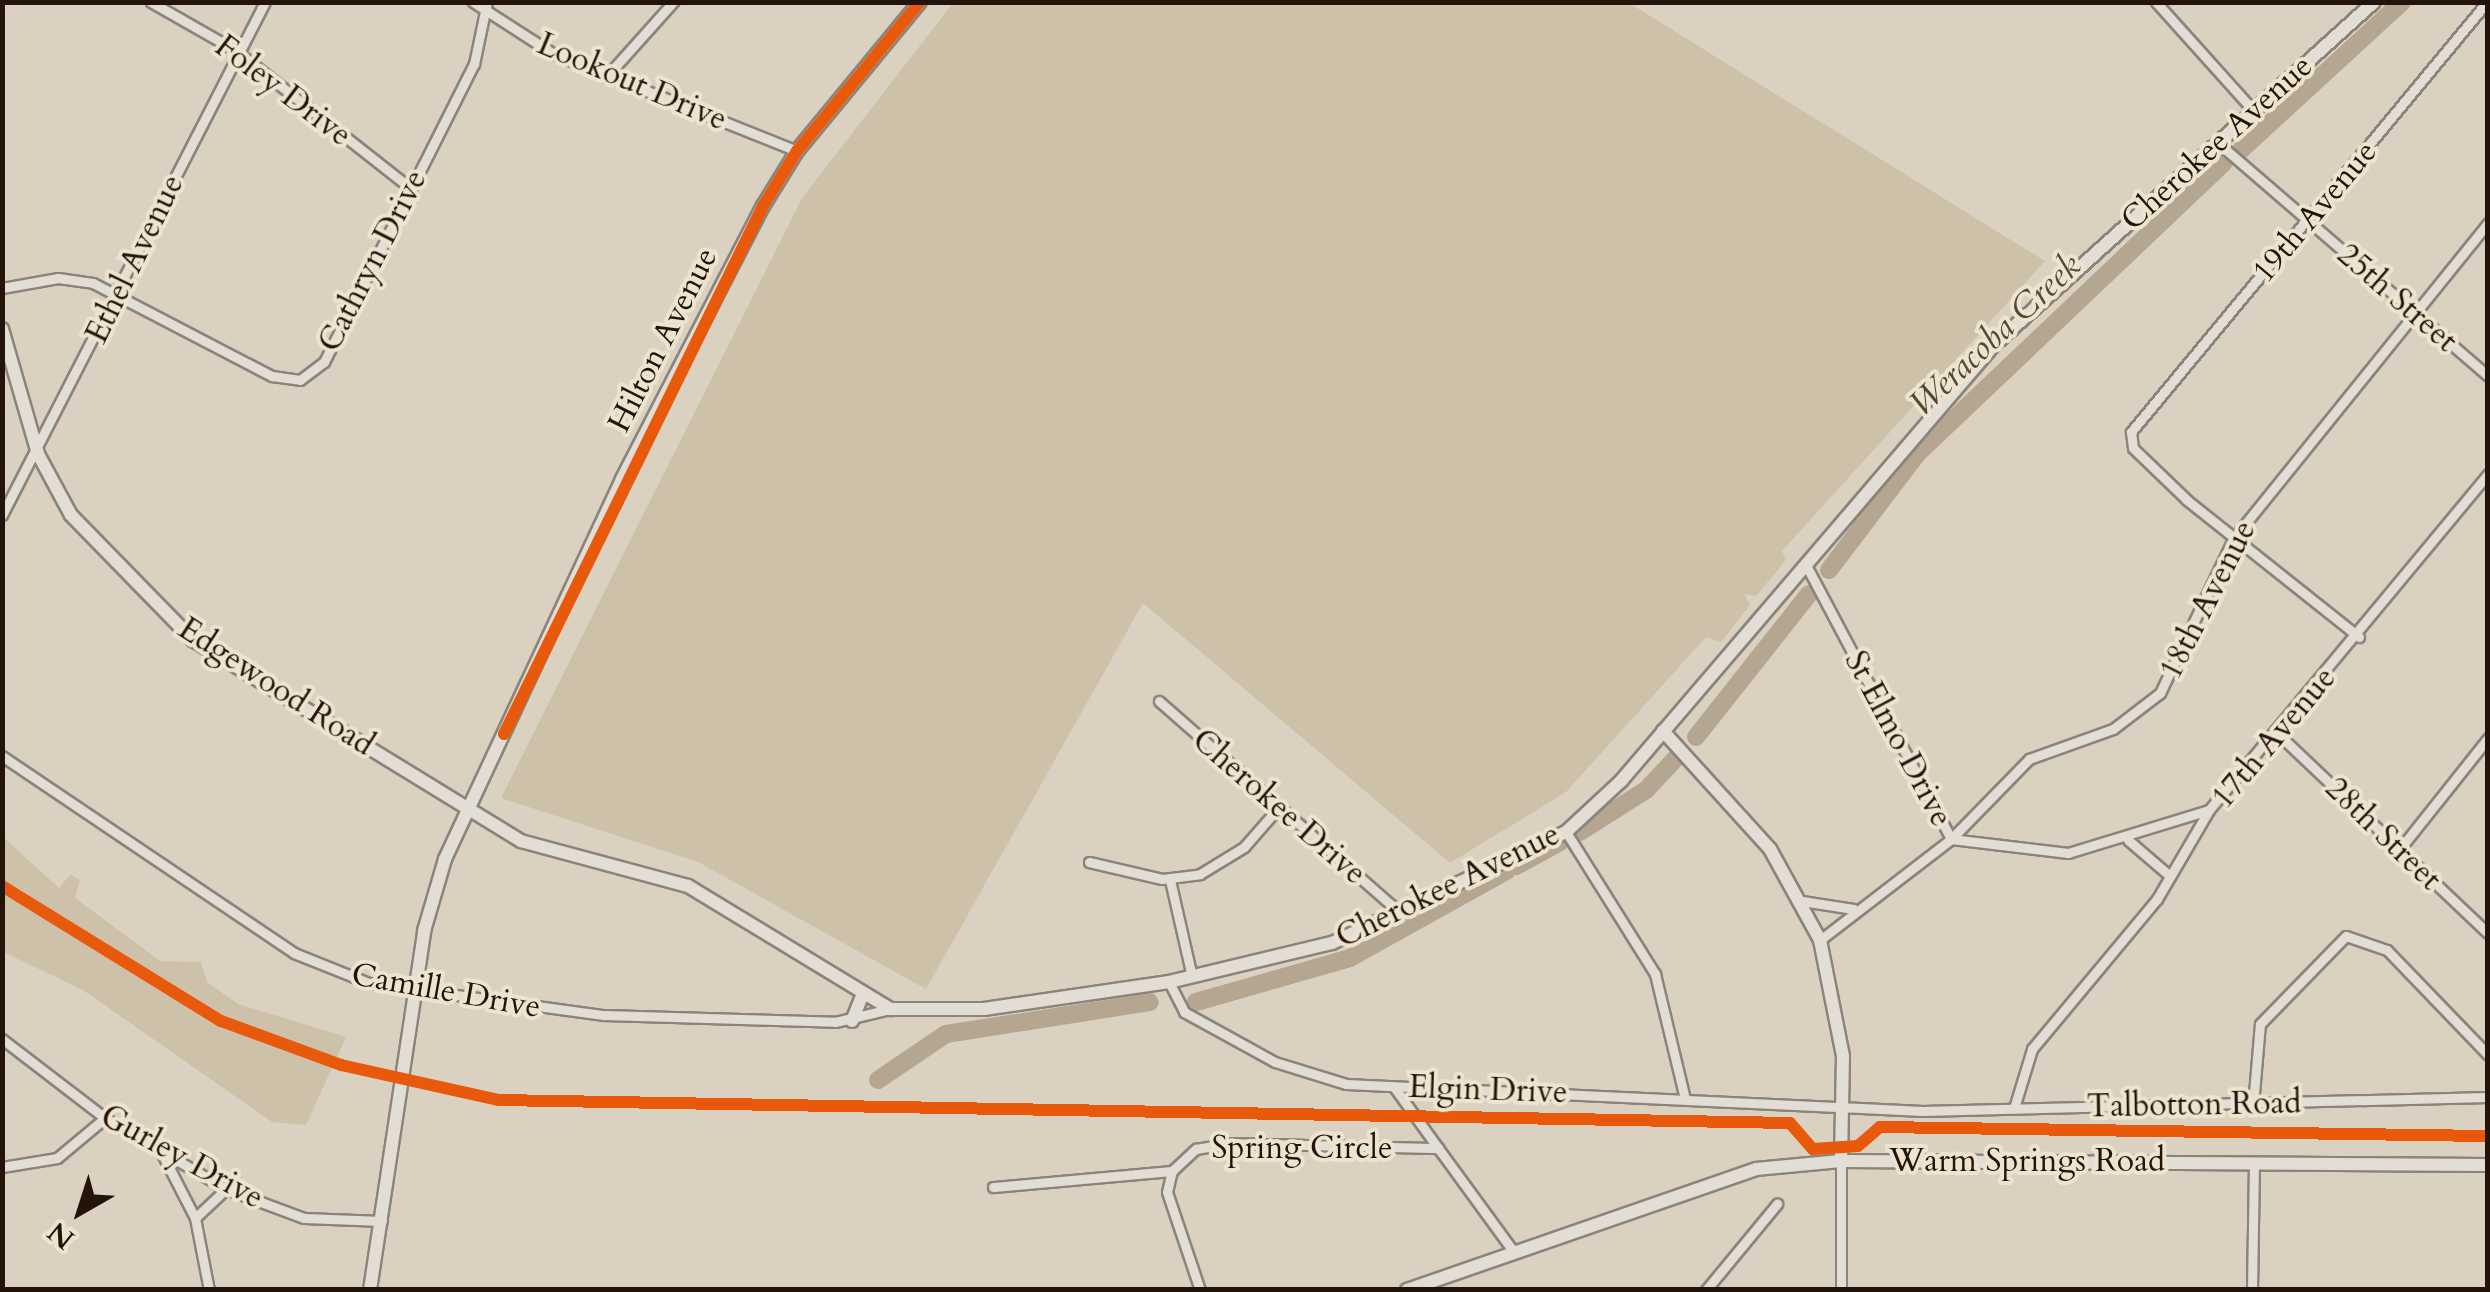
<!DOCTYPE html>
<html>
<head>
<meta charset="utf-8">
<style>
  body { margin:0 }
  #map { position:relative; width:2490px; height:1292px; overflow:hidden; background:#dad1c0; font-family:Cardo,serif }
  div>[style] { position:absolute }
  [style*='--x'] { left:calc(var(--x)*1px); top:calc(var(--y)*1px); width:calc(var(--w)*1px); rotate:calc(var(--a)*1deg) }
  .green>* { inset:0; background:#cdc1aa }
  .river>* { height:18px; margin:-9px; padding:0 9px; transform-origin:9px; border-radius:9px; background:#b4a690 }
  .roads { filter:drop-shadow(2px 0 #8b847a) drop-shadow(-2px 0 #8b847a) drop-shadow(0 2px #8b847a) drop-shadow(0 -2px #8b847a) }
  .street>* { height:9px; margin:-4.5px; padding:0 4.5px; transform-origin:4.5px; border-radius:4.5px; background:#e2ded5 }
  .secondary>* { height:12px; margin:-6px; padding:0 6px; transform-origin:6px; border-radius:6px; background:#e2ded5 }
  .cycleway>* { height:12px; margin:-6px; padding:0 6px; transform-origin:6px; border-radius:6px; background:#e8590c }
  span { translate:-50% -50%; white-space:nowrap; text-align:center; line-height:1.15; -webkit-text-stroke:8px #ede4cf; paint-order:stroke }
  .street-label { font-size:32px; color:#24130b }
  .water-label { font-size:35px; color:#574638; font-style:italic }
  .frame { position:absolute; inset:0; border:5px solid #24130b; pointer-events:none }
  .north { position:absolute; left:30px; top:1162px; width:100px; height:100px; -webkit-text-stroke:8px #ede4cf; paint-order:stroke; rotate:219deg; font-size:28px; font-weight:700; line-height:40px; text-align:center; color:#24130b }
  .north::after { content:''; display:block; margin:auto; width:35px; height:45px; background:#24130b; clip-path:polygon(50% 0,100% 100%,50% 72%,0 100%) }
</style>
</head>
<body>
<div id="map">
  <div class="green">
    <i style="clip-path:polygon(953px 3px,1629px 3px,2045px 261px,1782px 551px,1786px 560px,1756px 596px,1744px 594px,1750px 605px,1721px 642px,1706px 637px,1566px 792px,1450px 863px,1143px 603px,926px 989px,698px 862px,501px 798px,802px 198px)"></i>
    <i style="clip-path:polygon(2px 836px,59px 888px,70px 875px,80px 880px,75px 898px,160px 961px,201px 962px,207px 982px,238px 1004px,346px 1037px,306px 1125px,272px 1122px,83px 990px,3px 952px)"></i>
  </div>
  <div class="river">
    <i style="--x:2241;--y:150;--w:219;--a:-42.6"></i>
    <i style="--x:1829;--y:570;--w:146;--a:-52.8"></i>
    <i style="--x:1917;--y:454;--w:423;--a:-43.5"></i>
    <i style="--x:1696;--y:737;--w:182;--a:-51.7"></i>
    <i style="--x:1580;--y:832;--w:78;--a:-32.5"></i>
    <i style="--x:1646;--y:790;--w:44;--a:-46.8"></i>
    <i style="--x:1516;--y:866;--w:50;--a:-28.6"></i>
    <i style="--x:1196;--y:1002;--w:160;--a:-15.9"></i>
    <i style="--x:1350;--y:958;--w:179;--a:-29.1"></i>
    <i style="--x:878;--y:1080;--w:82;--a:-34.1"></i>
    <i style="--x:946;--y:1034;--w:206;--a:-8.9"></i>
  </div>
  <div class="roads">
    <div class="street">
      <i style="--x:151;--y:2;--w:97;--a:29.7"></i>
      <i style="--x:235;--y:50;--w:221;--a:38.2"></i>
      <i style="--x:473;--y:2;--w:94;--a:32.8"></i>
      <i style="--x:552;--y:53;--w:264;--a:21.8"></i>
      <i style="--x:2156;--y:2;--w:145;--a:48.1"></i>
      <i style="--x:606;--y:77;--w:101;--a:-48.2"></i>
      <i style="--x:2217;--y:142;--w:358;--a:40.8"></i>
      <i style="--x:2;--y:288;--w:57;--a:-10.1"></i>
      <i style="--x:58;--y:278;--w:35;--a:8"></i>
      <i style="--x:93;--y:283;--w:202;--a:27.5"></i>
      <i style="--x:272;--y:376;--w:28;--a:8"></i>
      <i style="--x:300;--y:380;--w:30;--a:-37"></i>
      <i style="--x:324;--y:362;--w:334;--a:-63.3"></i>
      <i style="--x:474;--y:64;--w:63;--a:-78.2"></i>
      <i style="--x:2;--y:515;--w:576;--a:-62.86"></i>
      <i style="--x:1806;--y:565;--w:310;--a:62.1"></i>
      <i style="--x:1951;--y:839;--w:118;--a:6.8"></i>
      <i style="--x:2068;--y:853;--w:147;--a:-17"></i>
      <i style="--x:2359;--y:637;--w:220;--a:-141.5"></i>
      <i style="--x:2187;--y:500;--w:75;--a:-136.1"></i>
      <i style="--x:2133;--y:448;--w:16;--a:-97"></i>
      <i style="--x:2131;--y:432;--w:558;--a:-50.38"></i>
      <i style="--x:1159;--y:701;--w:320;--a:41.3"></i>
      <i style="--x:2278;--y:734;--w:289;--a:43.5"></i>
      <i style="--x:2;--y:756;--w:352;--a:34"></i>
      <i style="--x:294;--y:953;--w:81;--a:21.8"></i>
      <i style="--x:369;--y:983;--w:237;--a:7.8"></i>
      <i style="--x:604;--y:1015;--w:231;--a:1.7"></i>
      <i style="--x:835;--y:1022;--w:57;--a:-13.3"></i>
      <i style="--x:1566;--y:832;--w:168;--a:57.9"></i>
      <i style="--x:1655;--y:974;--w:129;--a:76.5"></i>
      <i style="--x:2128;--y:840;--w:55;--a:40.6"></i>
      <i style="--x:2399;--y:850;--w:143;--a:-51.5"></i>
      <i style="--x:1089;--y:862;--w:75;--a:13.1"></i>
      <i style="--x:1162;--y:879;--w:38;--a:-7"></i>
      <i style="--x:1200;--y:874;--w:52;--a:-31.5"></i>
      <i style="--x:1244;--y:847;--w:53;--a:-48.8"></i>
      <i style="--x:1170;--y:880;--w:99;--a:77.2"></i>
      <i style="--x:1802;--y:901;--w:52;--a:8.9"></i>
      <i style="--x:1820;--y:940;--w:165;--a:-37.6"></i>
      <i style="--x:1951;--y:839;--w:112;--a:-45.7"></i>
      <i style="--x:2029;--y:759;--w:89;--a:-19.7"></i>
      <i style="--x:2113;--y:729;--w:59;--a:-37.5"></i>
      <i style="--x:2160;--y:693;--w:170;--a:-64.6"></i>
      <i style="--x:2233;--y:539;--w:406;--a:-51.1"></i>
      <i style="--x:1169;--y:982;--w:34;--a:63"></i>
      <i style="--x:1184;--y:1012;--w:104;--a:28.8"></i>
      <i style="--x:1275;--y:1062;--w:74;--a:17.2"></i>
      <i style="--x:1346;--y:1084;--w:577;--a:2.68"></i>
      <i style="--x:1922;--y:1111;--w:566;--a:-1.42"></i>
      <i style="--x:2;--y:1039;--w:130;--a:37.5"></i>
      <i style="--x:105;--y:1118;--w:140;--a:30.4"></i>
      <i style="--x:226;--y:1189;--w:83;--a:20.4"></i>
      <i style="--x:304;--y:1218;--w:78;--a:2.2"></i>
      <i style="--x:1394;--y:1087;--w:75;--a:54.2"></i>
      <i style="--x:2253;--y:1105;--w:81;--a:-85.1"></i>
      <i style="--x:2260;--y:1024;--w:123;--a:-45.7"></i>
      <i style="--x:2346;--y:936;--w:43;--a:18.9"></i>
      <i style="--x:2387;--y:950;--w:146;--a:46.1"></i>
      <i style="--x:2014;--y:1108;--w:62;--a:-73"></i>
      <i style="--x:2032;--y:1049;--w:195;--a:-50.2"></i>
      <i style="--x:2157;--y:899;--w:103;--a:-59.7"></i>
      <i style="--x:2209;--y:810;--w:437;--a:-50.3"></i>
      <i style="--x:158;--y:1146;--w:81;--a:62.8"></i>
      <i style="--x:195;--y:1218;--w:73;--a:79"></i>
      <i style="--x:1841;--y:1161;--w:129;--a:90"></i>
      <i style="--x:2;--y:1167;--w:56;--a:-9.3"></i>
      <i style="--x:57;--y:1158;--w:62;--a:-39.8"></i>
      <i style="--x:993;--y:1187;--w:180;--a:-5.1"></i>
      <i style="--x:195;--y:1218;--w:42;--a:-43.1"></i>
      <i style="--x:1200;--y:1290;--w:103;--a:-108.6"></i>
      <i style="--x:1167;--y:1192;--w:22;--a:-77"></i>
      <i style="--x:1172;--y:1171;--w:33;--a:-43"></i>
      <i style="--x:1196;--y:1149;--w:35;--a:-10"></i>
      <i style="--x:1230;--y:1143;--w:208;--a:1.4"></i>
      <i style="--x:1438;--y:1148;--w:127;--a:53.9"></i>
      <i style="--x:1706;--y:1290;--w:112;--a:-50.5"></i>
      <i style="--x:2252;--y:1290;--w:128;--a:-89.1"></i>
    </div>
    <div class="secondary">
      <i style="--x:2;--y:329;--w:130;--a:73.9"></i>
      <i style="--x:38;--y:454;--w:69;--a:61.6"></i>
      <i style="--x:71;--y:515;--w:175;--a:45.7"></i>
      <i style="--x:193;--y:640;--w:385;--a:31.5"></i>
      <i style="--x:521;--y:841;--w:173;--a:15.1"></i>
      <i style="--x:688;--y:886;--w:237;--a:31.3"></i>
      <i style="--x:890;--y:1009;--w:94;--a:0"></i>
      <i style="--x:984;--y:1009;--w:187;--a:-8.3"></i>
      <i style="--x:1169;--y:982;--w:168;--a:-13.5"></i>
      <i style="--x:1332;--y:943;--w:259;--a:-25.4"></i>
      <i style="--x:1566;--y:832;--w:75;--a:-42.8"></i>
      <i style="--x:1621;--y:781;--w:572;--a:-49.46"></i>
      <i style="--x:1993;--y:346;--w:513;--a:-42.08"></i>
      <i style="--x:1663;--y:731;--w:159;--a:47.8"></i>
      <i style="--x:1770;--y:849;--w:104;--a:61.2"></i>
      <i style="--x:1820;--y:940;--w:118;--a:78.8"></i>
      <i style="--x:1843;--y:1056;--w:105;--a:91.1"></i>
      <i style="--x:852;--y:1021;--w:29;--a:-68"></i>
      <i style="--x:370;--y:1290;--w:363;--a:-81.4"></i>
      <i style="--x:424;--y:931;--w:75;--a:-73.7"></i>
      <i style="--x:445;--y:859;--w:419;--a:-65"></i>
      <i style="--x:622;--y:479;--w:307;--a:-62.7"></i>
      <i style="--x:763;--y:206;--w:65;--a:-58.3"></i>
      <i style="--x:797;--y:151;--w:193;--a:-50.5"></i>
      <i style="--x:1407;--y:1290;--w:369;--a:-19.1"></i>
      <i style="--x:1756;--y:1169;--w:85;--a:-5.4"></i>
      <i style="--x:1841;--y:1161;--w:647;--a:0.35"></i>
    </div>
  </div>
  <div class="cycleway">
    <i style="--x:504;--y:734;--w:588;--a:-63.87"></i>
    <i style="--x:763;--y:206;--w:65;--a:-58.3"></i>
    <i style="--x:797;--y:151;--w:193;--a:-50.5"></i>
    <i style="--x:2;--y:886;--w:257;--a:31.7"></i>
    <i style="--x:221;--y:1021;--w:128;--a:20.1"></i>
    <i style="--x:341;--y:1065;--w:162;--a:12.5"></i>
    <i style="--x:499;--y:1100;--w:1291;--a:1.02"></i>
    <i style="--x:1790;--y:1123;--w:35;--a:49"></i>
    <i style="--x:1813;--y:1149;--w:45;--a:-3.8"></i>
    <i style="--x:1858;--y:1146;--w:29;--a:-41"></i>
    <i style="--x:1880;--y:1127;--w:608;--a:0.85"></i>
  </div>
  <div class="street-label">
    <span style="left:632px;top:82px;rotate:23deg">Lookout Drive</span>
    <span style="left:283px;top:91px;rotate:37deg">Foley Drive</span>
    <span style="left:2217px;top:143px;rotate:-42deg">Cherokee Avenue</span>
    <span style="left:2315px;top:212px;rotate:-50deg">19th Avenue</span>
    <span style="left:135px;top:259px;rotate:-64deg">Ethel Avenue</span>
    <span style="left:373px;top:261px;rotate:-63deg">Cathryn Drive</span>
    <span style="left:2397px;top:298px;rotate:41deg">25th Street</span>
    <span style="left:663px;top:340px;rotate:-63deg">Hilton Avenue</span>
    <span style="left:2208px;top:600px;rotate:-63deg">18th Avenue</span>
    <span style="left:276px;top:687px;rotate:33deg">Edgewood Road</span>
    <span style="left:2274px;top:738px;rotate:-50deg">17th Avenue</span>
    <span style="left:1898px;top:739px;rotate:62deg">St Elmo Drive</span>
    <span style="left:1279px;top:807px;rotate:41deg">Cherokee Drive</span>
    <span style="left:2383px;top:834px;rotate:44deg">28th Street</span>
    <span style="left:1448px;top:886px;rotate:-26deg">Cherokee Avenue</span>
    <span style="left:446px;top:991px;rotate:10deg">Camille Drive</span>
    <span style="left:1488px;top:1090px;rotate:2deg">Elgin Drive</span>
    <span style="left:2194px;top:1105px;rotate:-1deg">Talbotton Road</span>
    <span style="left:1302px;top:1148px">Spring Circle</span>
    <span style="left:182px;top:1157px;rotate:29deg">Gurley Drive</span>
    <span style="left:2027px;top:1161px">Warm Springs Road</span>
  </div>
  <div class="water-label">
    <span style="left:1995px;top:335px;rotate:-43deg">Weracoba Creek</span>
  </div>
  <div class="frame"></div>
  <div class="north">N</div>
</div>
</body>
</html>
